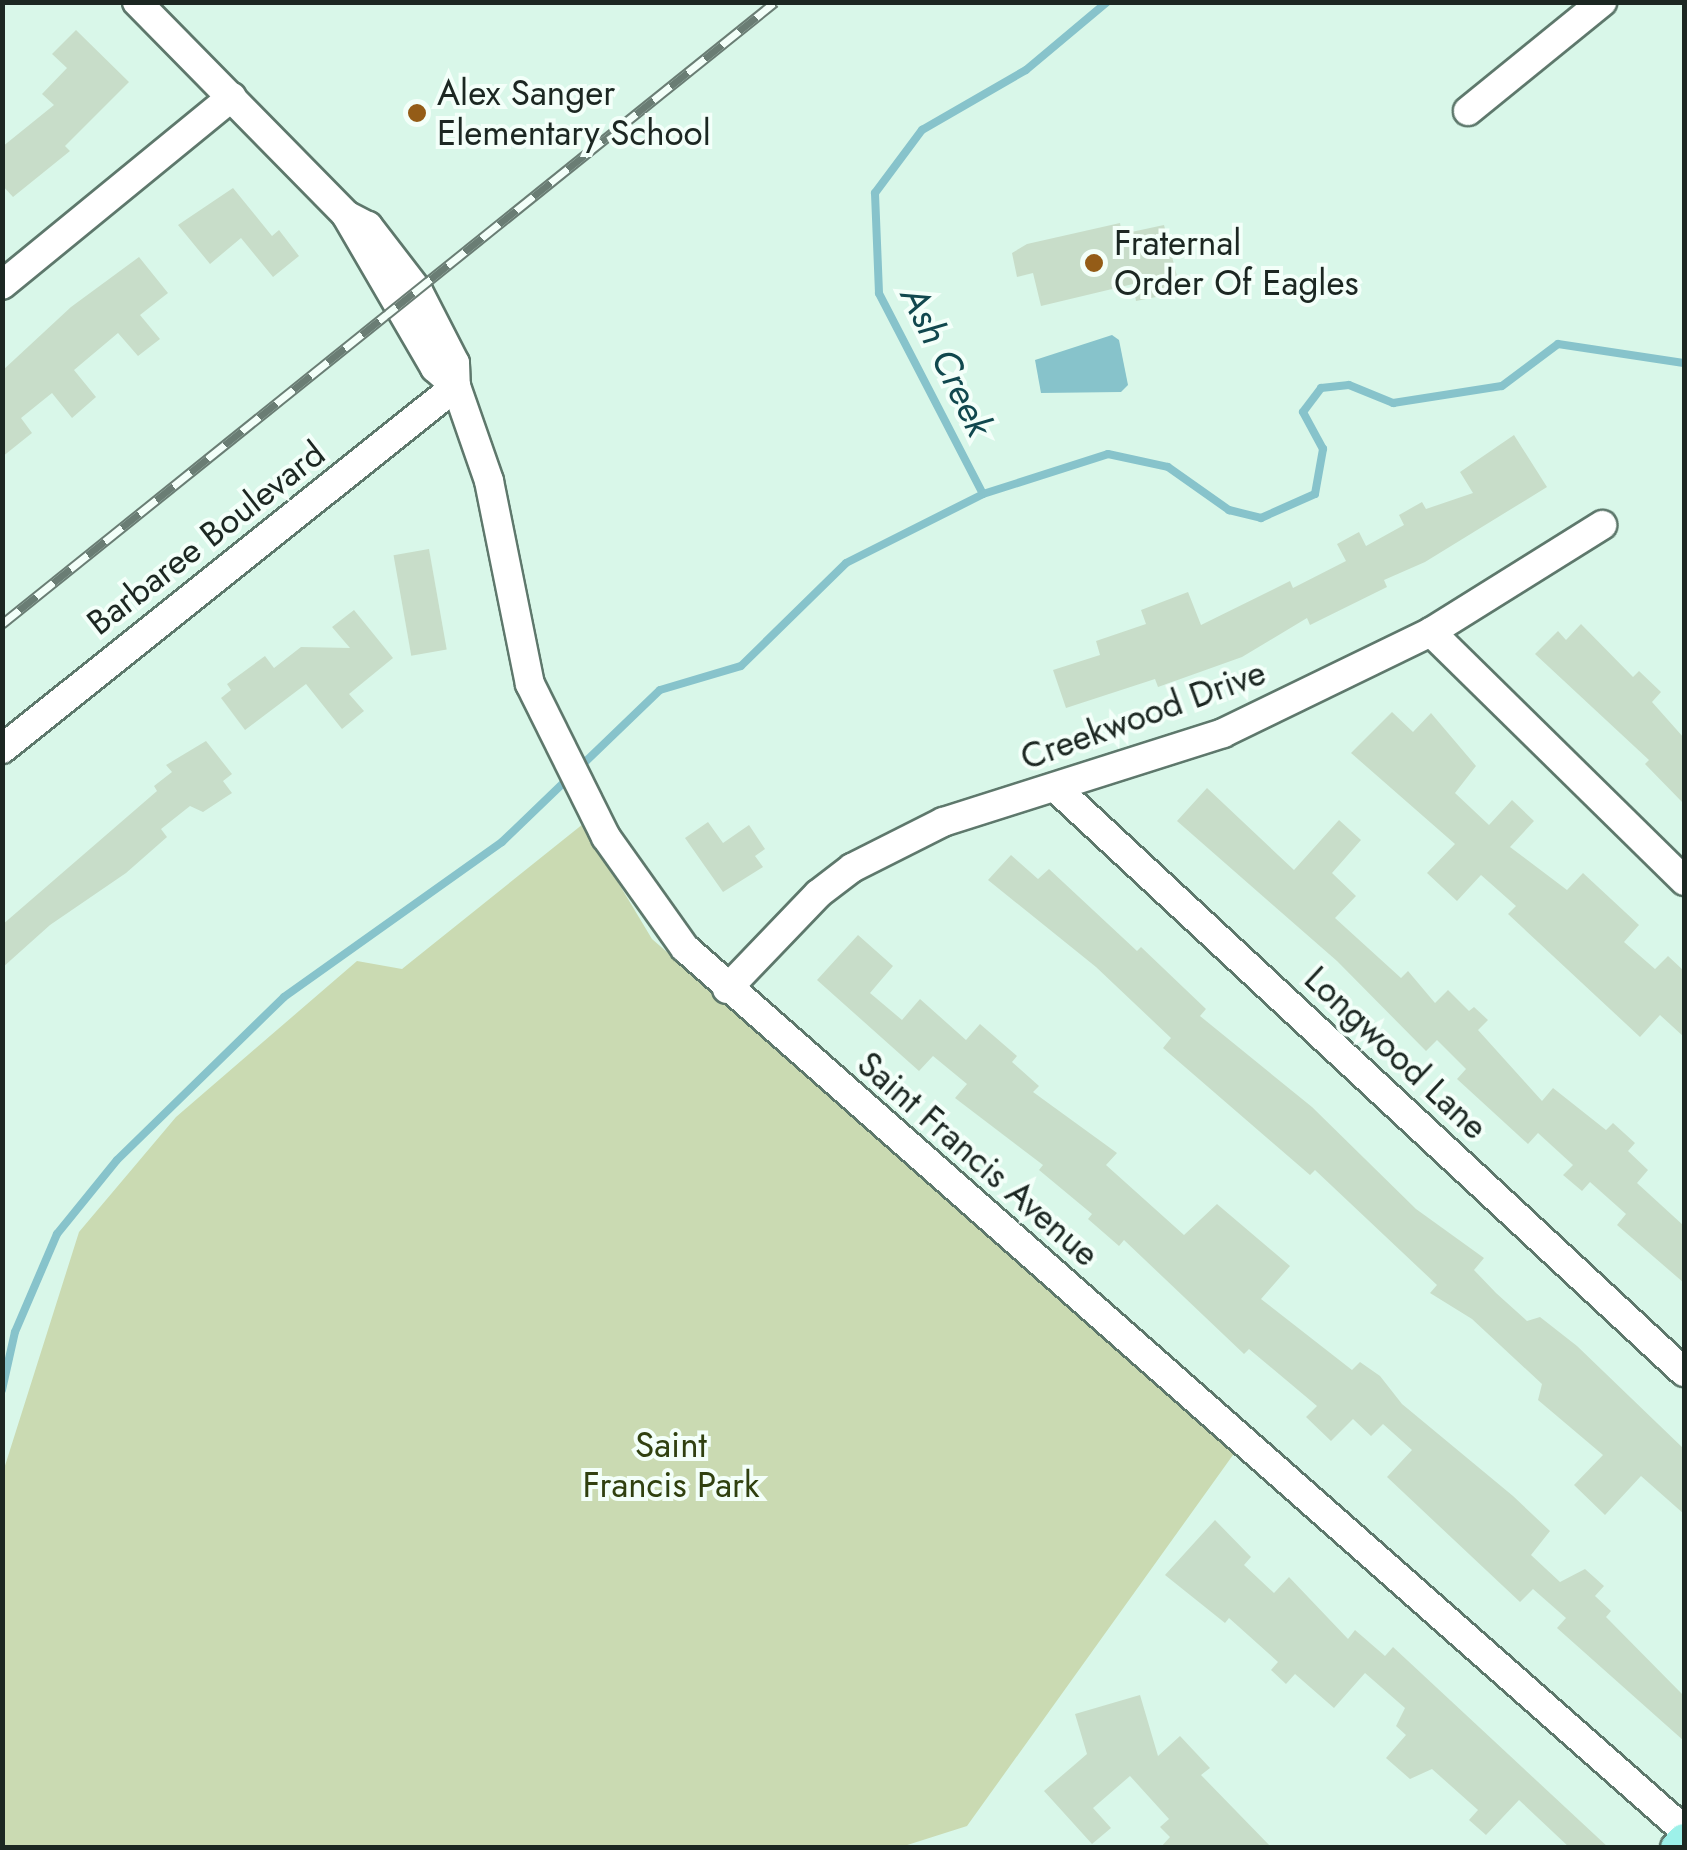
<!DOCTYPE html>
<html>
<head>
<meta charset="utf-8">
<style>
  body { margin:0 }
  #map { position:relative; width:1687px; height:1850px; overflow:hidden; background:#d9f7e9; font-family:Jost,sans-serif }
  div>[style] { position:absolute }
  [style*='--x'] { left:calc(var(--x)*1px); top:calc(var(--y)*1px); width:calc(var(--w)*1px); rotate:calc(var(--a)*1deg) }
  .green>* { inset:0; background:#cadab2 }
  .water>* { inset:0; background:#87c3cb }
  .stream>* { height:8px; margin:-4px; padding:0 4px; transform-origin:4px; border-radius:4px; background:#87c3cb }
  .building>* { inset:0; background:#c8ddc9; transform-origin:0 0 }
  .roads { filter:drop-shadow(2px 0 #5e786c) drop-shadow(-2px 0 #5e786c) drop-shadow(0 2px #5e786c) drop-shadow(0 -2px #5e786c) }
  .minor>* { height:28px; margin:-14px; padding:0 14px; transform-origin:14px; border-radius:14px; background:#fff }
  .major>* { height:35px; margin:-17.5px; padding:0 17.5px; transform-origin:17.5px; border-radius:17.5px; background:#9df1e9 }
  .rail>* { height:11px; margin-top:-5.5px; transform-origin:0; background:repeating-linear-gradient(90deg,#f3fff9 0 22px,#6a7d74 0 44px); box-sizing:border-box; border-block:2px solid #6a7d74 }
  .dots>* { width:28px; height:28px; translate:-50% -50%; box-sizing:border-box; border:5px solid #f3fff9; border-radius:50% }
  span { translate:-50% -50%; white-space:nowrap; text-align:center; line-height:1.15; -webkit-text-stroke:8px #f3fff9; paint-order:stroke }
  .poi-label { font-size:35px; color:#1c2722 }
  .left { translate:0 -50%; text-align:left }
  .street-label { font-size:35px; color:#1c2722 }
  .park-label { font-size:35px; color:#30400f }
  .water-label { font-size:38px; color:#11484e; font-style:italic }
  .frame { position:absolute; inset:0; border:5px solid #1c2722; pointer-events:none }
</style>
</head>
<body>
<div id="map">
  <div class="green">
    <i style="clip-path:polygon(583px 824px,652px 939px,1238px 1448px,967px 1826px,901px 1847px,3px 1848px,3px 1472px,79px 1232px,176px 1117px,357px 961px,402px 969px)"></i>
  </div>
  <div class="water">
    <i style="clip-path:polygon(1112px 335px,1119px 340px,1128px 385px,1121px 392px,1041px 393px,1035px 360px)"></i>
  </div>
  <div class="stream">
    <i style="--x:983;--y:494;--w:226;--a:-117.4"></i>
    <i style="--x:879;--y:293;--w:100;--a:-92.3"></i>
    <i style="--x:875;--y:193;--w:79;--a:-53.3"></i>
    <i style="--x:922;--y:130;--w:120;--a:-30"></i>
    <i style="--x:1026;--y:70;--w:106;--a:-40"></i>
    <i style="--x:2;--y:1390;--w:59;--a:-77.4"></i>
    <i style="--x:15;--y:1332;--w:107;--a:-66.8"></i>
    <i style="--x:57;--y:1234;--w:95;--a:-51"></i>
    <i style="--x:117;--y:1160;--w:233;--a:-44.3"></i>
    <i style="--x:284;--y:997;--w:267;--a:-35.4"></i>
    <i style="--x:502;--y:842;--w:219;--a:-43.9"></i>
    <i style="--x:660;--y:690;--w:84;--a:-16.5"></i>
    <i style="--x:741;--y:666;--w:147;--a:-44.4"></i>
    <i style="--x:846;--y:563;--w:153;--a:-26.7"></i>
    <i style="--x:983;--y:494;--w:131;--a:-17.7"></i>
    <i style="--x:1108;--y:454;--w:61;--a:12.2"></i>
    <i style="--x:1168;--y:467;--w:75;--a:35.2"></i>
    <i style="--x:1229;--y:510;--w:33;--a:14"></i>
    <i style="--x:1261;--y:518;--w:59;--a:-24"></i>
    <i style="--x:1315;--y:494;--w:46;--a:-79.9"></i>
    <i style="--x:1323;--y:449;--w:42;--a:-118.4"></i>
    <i style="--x:1303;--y:412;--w:30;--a:-53"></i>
    <i style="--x:1321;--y:388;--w:28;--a:-6"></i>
    <i style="--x:1349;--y:385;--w:48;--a:22.2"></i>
    <i style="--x:1393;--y:403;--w:110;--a:-8.9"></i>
    <i style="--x:1502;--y:386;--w:70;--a:-36.9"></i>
    <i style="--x:1558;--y:344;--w:127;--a:8.6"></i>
  </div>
  <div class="building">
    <i style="clip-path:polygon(76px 30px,129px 82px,65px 146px,70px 151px,13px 197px,2px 185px,2px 147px,54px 105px,42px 94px,67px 68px,52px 54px)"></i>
    <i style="clip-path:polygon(233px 188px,272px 236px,279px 230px,299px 256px,273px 277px,241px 238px,210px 264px,178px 225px)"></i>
    <i style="clip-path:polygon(1120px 223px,1122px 234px,1164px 225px,1181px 292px,1136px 301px,1133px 284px,1041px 306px,1033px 273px,1017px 277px,1012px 253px,1027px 244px)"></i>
    <i style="clip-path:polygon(139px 257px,168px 293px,140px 315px,160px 339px,138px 356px,118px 333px,74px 370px,96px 397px,72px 418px,52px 393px,21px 418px,32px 433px,2px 457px,2px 371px,71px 307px)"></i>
    <i style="clip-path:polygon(1514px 435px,1547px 487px,1425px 562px,1384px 580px,1387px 587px,1310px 625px,1307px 618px,1242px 657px,1158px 687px,1155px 679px,1066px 708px,1053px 670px,1100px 655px,1096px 641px,1146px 624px,1141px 610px,1188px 592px,1201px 625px,1290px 581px,1293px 588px,1346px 561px,1337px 544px,1359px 532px,1366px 546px,1404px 525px,1399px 515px,1422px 502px,1426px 509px,1473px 493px,1460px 472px)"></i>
    <i style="left:429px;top:549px;width:102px;height:36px;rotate:80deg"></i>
    <i style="clip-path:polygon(354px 610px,393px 658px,349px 694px,364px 711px,342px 729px,306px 684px,245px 730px,221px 698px,231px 690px,227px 684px,265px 656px,274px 668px,301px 647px,350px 648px,332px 627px)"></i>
    <i style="clip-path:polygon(1581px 624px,1633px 677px,1639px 671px,1661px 692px,1652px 702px,1684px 738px,1684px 804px,1645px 764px,1649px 760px,1535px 654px,1558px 631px,1566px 640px)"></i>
    <i style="clip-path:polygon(1392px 712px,1413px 732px,1431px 713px,1476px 766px,1455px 793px,1489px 825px,1512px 800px,1534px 821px,1510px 847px,1567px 890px,1583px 873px,1639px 925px,1624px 942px,1655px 969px,1668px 956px,1684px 971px,1684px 1037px,1660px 1015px,1640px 1037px,1508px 914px,1516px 906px,1481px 875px,1457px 901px,1427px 873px,1455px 844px,1351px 753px)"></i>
    <i style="clip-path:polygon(206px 741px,232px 774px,223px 781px,232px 793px,203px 812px,190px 806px,161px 829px,167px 837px,126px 873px,50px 925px,2px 968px,2px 925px,157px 791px,154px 786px,172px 772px,166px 765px)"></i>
    <i style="clip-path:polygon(1207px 788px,1294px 870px,1339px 820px,1361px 840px,1332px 873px,1356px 896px,1335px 918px,1401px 978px,1408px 971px,1435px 1003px,1448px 990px,1469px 1011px,1474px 1007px,1488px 1020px,1478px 1030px,1542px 1101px,1553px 1088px,1606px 1130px,1613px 1123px,1635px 1143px,1628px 1151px,1648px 1170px,1637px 1183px,1684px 1226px,1684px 1283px,1617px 1225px,1626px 1214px,1590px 1182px,1582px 1191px,1563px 1175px,1573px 1165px,1538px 1133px,1528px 1144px,1457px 1079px,1466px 1069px,1437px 1040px,1426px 1051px,1337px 961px,1177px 821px)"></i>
    <i style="clip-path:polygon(708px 822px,723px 843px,749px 825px,765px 849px,755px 856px,763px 867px,723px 892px,685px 838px)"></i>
    <i style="clip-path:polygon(1011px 855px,1038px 879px,1049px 869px,1137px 951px,1141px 947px,1206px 1009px,1200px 1016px,1312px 1107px,1416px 1209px,1484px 1258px,1474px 1270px,1496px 1293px,1527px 1321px,1540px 1317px,1577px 1346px,1684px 1449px,1684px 1514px,1641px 1476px,1605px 1515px,1574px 1485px,1603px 1455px,1538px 1400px,1542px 1384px,1472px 1319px,1430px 1293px,1437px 1285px,1315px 1170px,1310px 1175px,1163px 1048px,1171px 1038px,1096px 967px,988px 880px)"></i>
    <i style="clip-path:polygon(858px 935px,893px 966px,870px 993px,902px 1020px,920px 999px,966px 1040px,980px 1024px,1017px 1056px,1012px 1062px,1039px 1086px,1033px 1092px,1117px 1153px,1106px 1165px,1184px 1235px,1217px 1204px,1290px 1266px,1261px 1299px,1352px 1370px,1360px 1362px,1380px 1376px,1402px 1404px,1513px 1496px,1550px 1531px,1531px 1555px,1560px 1582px,1585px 1569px,1604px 1586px,1595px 1596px,1611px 1611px,1606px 1617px,1684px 1696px,1684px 1741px,1557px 1628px,1566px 1618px,1533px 1589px,1520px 1602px,1387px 1477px,1412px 1450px,1383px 1424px,1371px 1436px,1353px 1419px,1331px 1441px,1306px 1417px,1317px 1406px,1249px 1349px,1244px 1354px,1124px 1240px,1119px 1246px,1088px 1219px,1092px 1214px,1039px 1170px,1043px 1165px,955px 1098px,967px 1084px,933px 1056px,919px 1071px,817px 980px)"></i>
    <i style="clip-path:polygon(1215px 1520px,1251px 1557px,1244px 1565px,1274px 1593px,1289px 1577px,1348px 1639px,1355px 1630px,1385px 1656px,1393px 1647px,1609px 1848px,1570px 1848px,1519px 1800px,1486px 1835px,1469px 1820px,1478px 1810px,1432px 1769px,1410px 1779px,1386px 1758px,1406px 1735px,1396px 1726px,1405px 1708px,1365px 1673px,1334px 1708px,1295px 1674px,1286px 1684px,1271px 1670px,1278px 1662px,1229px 1618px,1225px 1623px,1165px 1575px)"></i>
    <i style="clip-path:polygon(1140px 1695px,1158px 1756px,1180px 1736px,1210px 1768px,1201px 1775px,1272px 1848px,1160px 1848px,1170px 1837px,1160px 1827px,1169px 1819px,1130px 1776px,1093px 1808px,1111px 1828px,1092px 1844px,1044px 1791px,1087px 1754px,1075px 1714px)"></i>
  </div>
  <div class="roads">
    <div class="minor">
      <i style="--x:137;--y:2;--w:298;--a:45.5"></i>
      <i style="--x:346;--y:215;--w:25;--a:27"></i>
      <i style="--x:368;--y:226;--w:82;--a:52.4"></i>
      <i style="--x:418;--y:291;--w:81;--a:62.8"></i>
      <i style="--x:455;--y:363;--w:23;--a:88"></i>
      <i style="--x:456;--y:386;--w:101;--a:70.8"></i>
      <i style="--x:489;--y:481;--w:207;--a:78.6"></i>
      <i style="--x:530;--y:684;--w:171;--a:63.6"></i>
      <i style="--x:606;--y:837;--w:136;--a:54.6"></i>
      <i style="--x:685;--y:948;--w:1333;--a:41.44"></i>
      <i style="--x:1468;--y:111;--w:173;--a:-39.1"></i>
      <i style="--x:346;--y:215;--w:177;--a:59.8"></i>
      <i style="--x:435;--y:368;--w:28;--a:41"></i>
      <i style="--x:2;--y:285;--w:297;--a:-39.3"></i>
      <i style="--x:1431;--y:632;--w:355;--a:44.5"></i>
      <i style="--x:2;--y:749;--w:581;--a:-38.64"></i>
      <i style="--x:1057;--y:789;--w:856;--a:42.92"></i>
      <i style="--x:727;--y:989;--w:132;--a:-46.2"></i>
      <i style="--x:818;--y:894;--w:43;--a:-37.4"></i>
      <i style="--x:852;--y:868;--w:102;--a:-26.8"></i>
      <i style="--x:943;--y:822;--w:294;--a:-17.6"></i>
      <i style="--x:1223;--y:733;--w:231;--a:-25.9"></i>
      <i style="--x:1431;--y:632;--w:202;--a:-32"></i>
    </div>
    <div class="major">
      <i style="--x:1678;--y:1848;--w:9;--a:-49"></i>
    </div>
  </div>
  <div class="rail">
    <i style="--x:2;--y:624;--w:992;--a:-38.82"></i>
  </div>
  <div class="dots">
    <i style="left:417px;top:113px;background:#945c17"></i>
    <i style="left:1094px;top:263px;background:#945c17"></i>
  </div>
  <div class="poi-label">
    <span class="left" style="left:437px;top:113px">Alex Sanger<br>Elementary School</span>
    <span class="left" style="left:1114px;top:263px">Fraternal<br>Order Of Eagles</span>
  </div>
  <div class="street-label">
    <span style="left:206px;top:538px;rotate:-38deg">Barbaree Boulevard</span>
    <span style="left:1143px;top:715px;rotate:-20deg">Creekwood Drive</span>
    <span style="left:1396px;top:1053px;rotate:43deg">Longwood Lane</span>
    <span style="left:978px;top:1159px;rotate:41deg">Saint Francis Avenue</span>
  </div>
  <div class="park-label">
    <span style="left:671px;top:1465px">Saint<br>Francis Park</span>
  </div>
  <div class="water-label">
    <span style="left:947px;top:361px;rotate:64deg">Ash Creek</span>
  </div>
  <div class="frame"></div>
</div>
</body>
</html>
